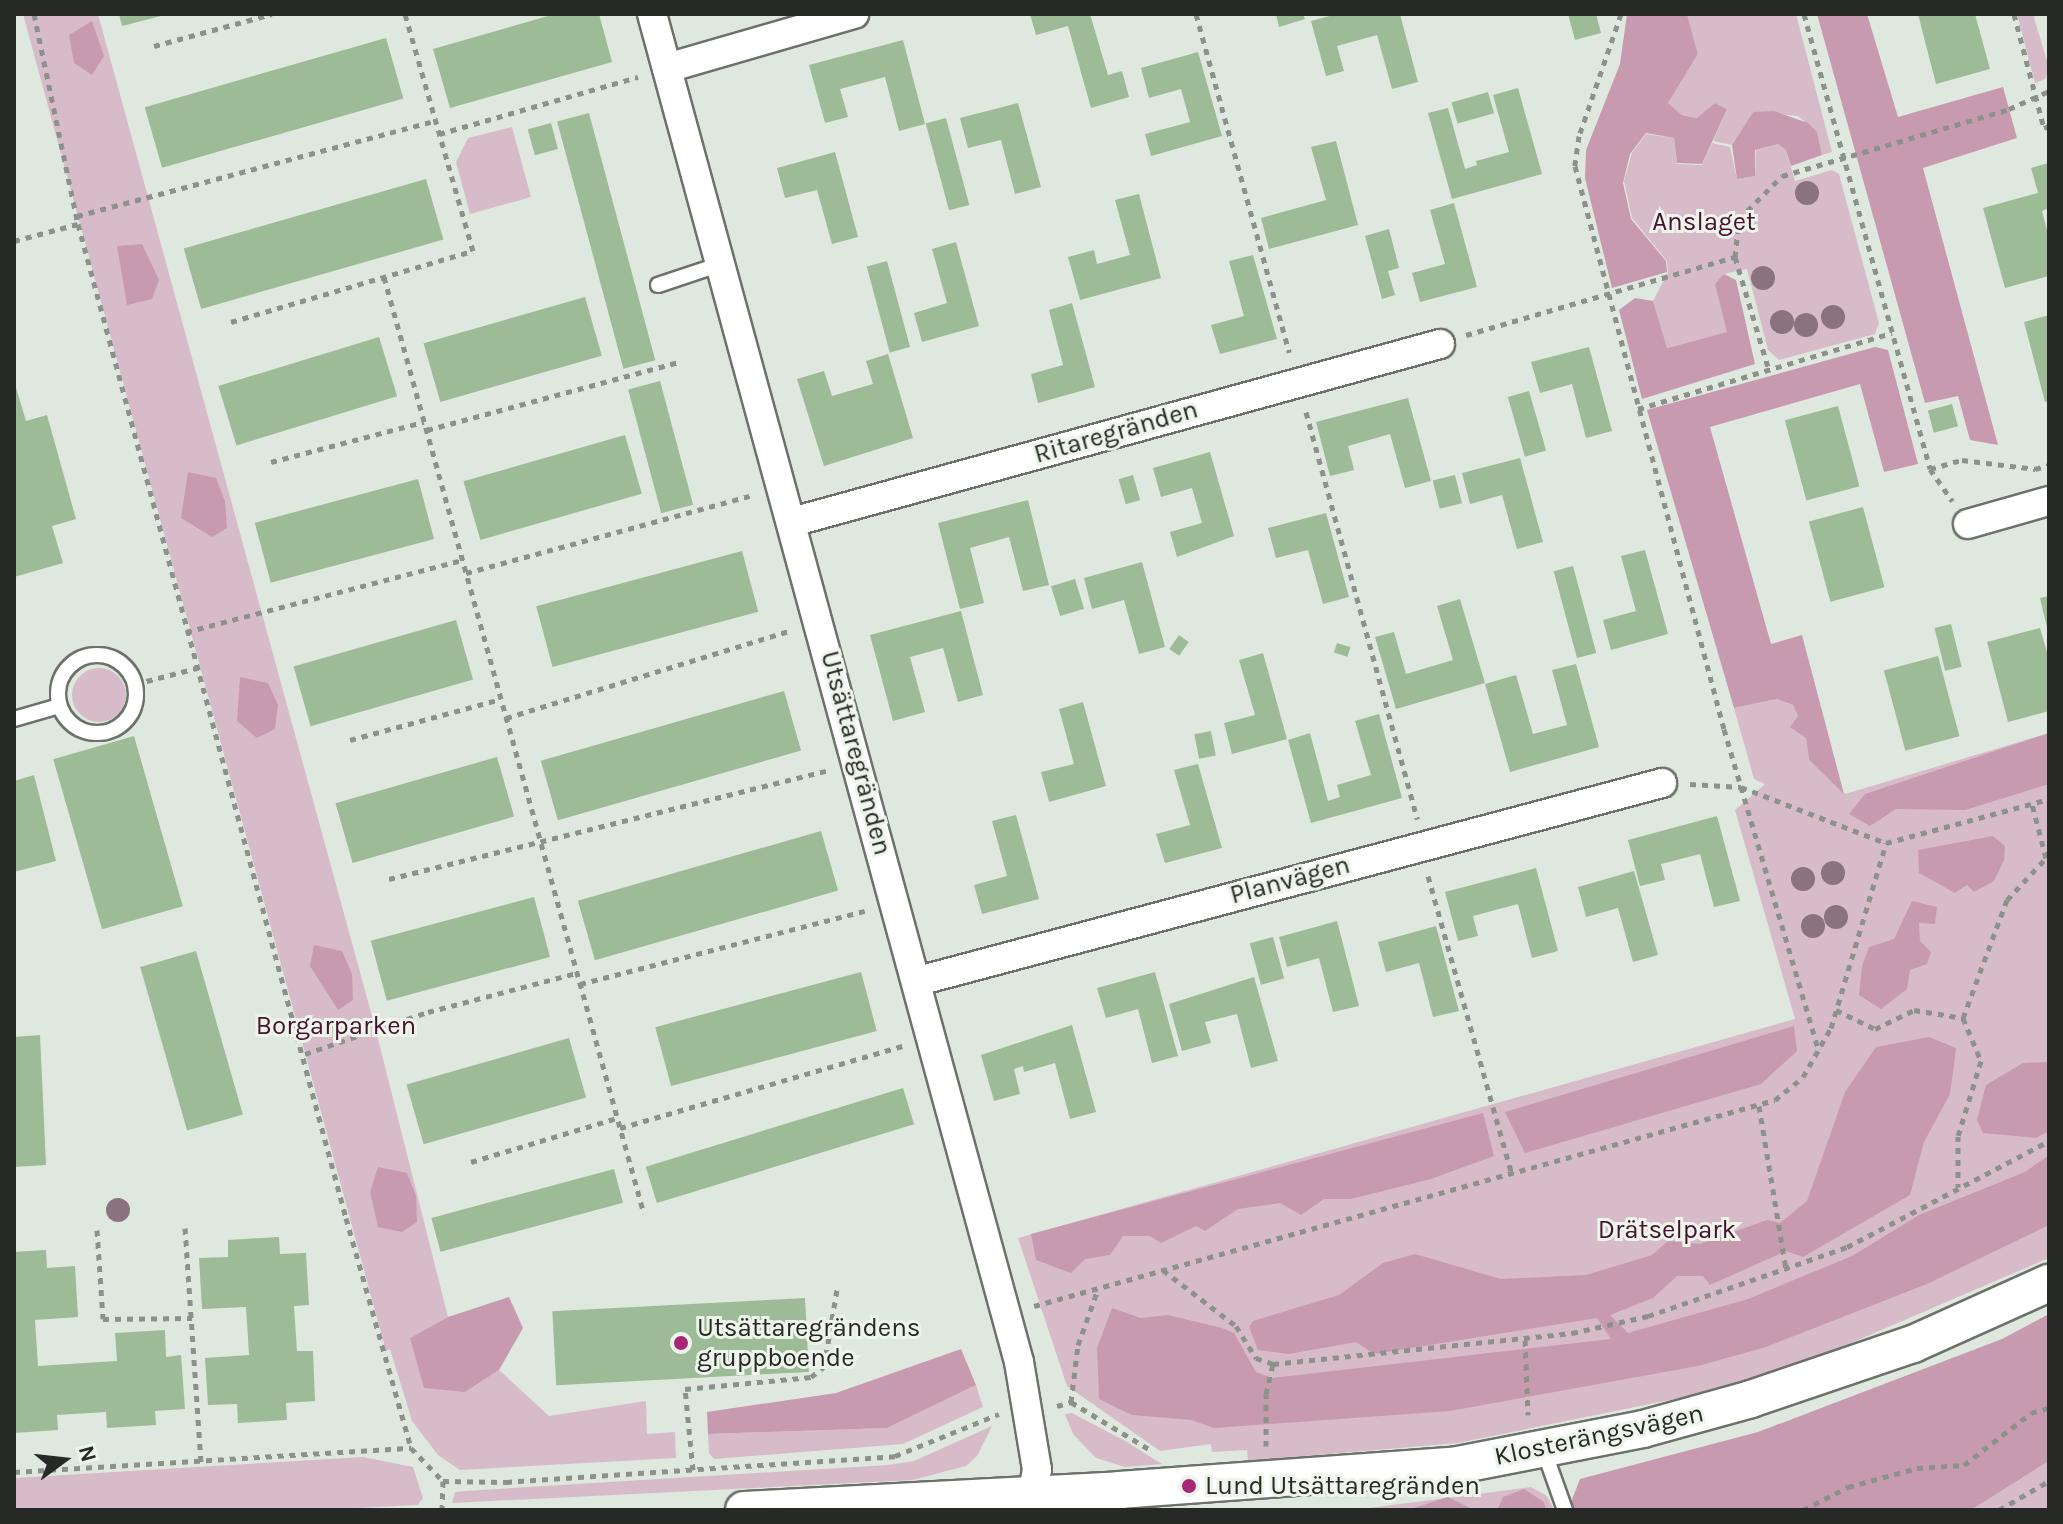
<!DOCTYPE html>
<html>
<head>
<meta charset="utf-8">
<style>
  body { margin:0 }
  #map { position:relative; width:2063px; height:1524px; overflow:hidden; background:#dfe8de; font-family:Karla,sans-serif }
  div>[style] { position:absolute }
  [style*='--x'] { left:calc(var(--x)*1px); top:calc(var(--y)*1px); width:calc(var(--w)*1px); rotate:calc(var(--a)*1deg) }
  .green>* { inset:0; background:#d8bbc9 }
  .round { border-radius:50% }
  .forest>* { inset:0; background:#c79ab0 }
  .building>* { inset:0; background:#9cbb96; transform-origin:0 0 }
  .path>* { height:5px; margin-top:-2.5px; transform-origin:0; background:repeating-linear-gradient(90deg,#8c928b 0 6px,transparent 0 12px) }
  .roads { filter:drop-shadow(2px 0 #6b7269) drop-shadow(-2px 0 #6b7269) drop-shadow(0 2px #6b7269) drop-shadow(0 -2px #6b7269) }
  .service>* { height:14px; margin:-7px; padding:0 7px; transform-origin:7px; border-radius:7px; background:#fff }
  .service>.ring { margin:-7px; padding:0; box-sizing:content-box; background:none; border:14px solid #fff; border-radius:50% }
  .minor>* { height:28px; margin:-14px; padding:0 14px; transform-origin:14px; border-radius:14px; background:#fff }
  .tertiary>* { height:36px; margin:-18px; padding:0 18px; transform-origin:18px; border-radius:18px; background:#fff }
  .trees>* { width:24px; height:24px; margin:-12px; border-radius:50%; background:#8b727f }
  .dots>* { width:22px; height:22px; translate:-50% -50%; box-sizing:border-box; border:4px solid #edf5eb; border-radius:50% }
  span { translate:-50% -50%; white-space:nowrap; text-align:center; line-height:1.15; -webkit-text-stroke:6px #edf5eb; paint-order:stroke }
  .park-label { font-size:26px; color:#471132 }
  .street-label { font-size:26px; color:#262925 }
  .poi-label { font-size:26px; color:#262925 }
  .left { translate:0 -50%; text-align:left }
  .frame { position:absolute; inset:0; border:16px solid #262925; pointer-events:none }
  .north { position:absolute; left:24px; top:1420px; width:80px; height:80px; -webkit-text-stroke:6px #edf5eb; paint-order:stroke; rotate:75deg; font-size:22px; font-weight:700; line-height:32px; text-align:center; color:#262925 }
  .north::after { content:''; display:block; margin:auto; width:28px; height:36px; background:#262925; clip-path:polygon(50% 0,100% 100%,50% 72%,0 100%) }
</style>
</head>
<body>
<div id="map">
  <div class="green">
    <i style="clip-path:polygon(23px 14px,98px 14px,375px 1027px,448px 1317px,410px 1338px,465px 1392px,499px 1370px,549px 1416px,646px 1401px,647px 1434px,675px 1432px,676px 1458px,460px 1470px,438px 1455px,412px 1421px,390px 1349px,386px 1351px)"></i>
    <i style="clip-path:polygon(1687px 14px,1796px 14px,1832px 152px,1822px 155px,1817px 132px,1798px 116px,1753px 112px,1732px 145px,1713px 141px,1727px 109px,1715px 103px,1698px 118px,1682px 115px,1668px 103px,1698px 54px)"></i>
    <i style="clip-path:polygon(2017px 14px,2033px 14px,2049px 68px,2045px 79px,2035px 83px)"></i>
    <i style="clip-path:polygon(512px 127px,531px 197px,470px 214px,456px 162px,468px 138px)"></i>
    <i style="clip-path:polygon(1646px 134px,1674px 138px,1677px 164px,1702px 165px,1712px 143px,1730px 147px,1737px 179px,1755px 176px,1756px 150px,1778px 144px,1786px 150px,1795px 181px,1832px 170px,1839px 174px,1879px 323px,1875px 334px,1779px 360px,1768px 350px,1747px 269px,1724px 274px,1728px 332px,1666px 348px,1653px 301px,1668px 272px,1667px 261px,1632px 218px,1624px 181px,1632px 153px)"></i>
    <i class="round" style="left:72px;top:668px;width:54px;height:54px"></i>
    <i style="clip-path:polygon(1777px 699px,1793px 705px,1798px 716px,1791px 727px,1806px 738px,1809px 760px,1845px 794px,2049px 733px,2049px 1258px,1830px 1352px,1719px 1390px,1458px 1443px,1248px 1461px,1247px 1450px,1212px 1452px,1211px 1444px,1160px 1451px,1067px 1386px,1018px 1238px,1795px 1019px,1735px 810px,1765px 784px,1754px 779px,1734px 708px)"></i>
    <i style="clip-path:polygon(976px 1385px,983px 1407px,903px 1444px,714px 1459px,709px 1453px,708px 1434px,887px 1428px)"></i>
    <i style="clip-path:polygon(1072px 1413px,1127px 1442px,1162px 1464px,1125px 1467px,1096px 1458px,1073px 1434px,1065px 1414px)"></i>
    <i style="clip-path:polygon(992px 1426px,977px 1456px,966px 1466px,913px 1480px,452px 1503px,455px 1492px,465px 1491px,888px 1465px,914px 1461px)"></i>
    <i style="clip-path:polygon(363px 1457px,413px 1467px,423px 1498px,418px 1505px,318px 1510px,14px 1510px,14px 1478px)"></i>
    <i style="clip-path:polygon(2049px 1461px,2049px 1510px,1971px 1510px)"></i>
    <i style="clip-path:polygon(1531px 1487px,1547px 1496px,1554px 1510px,1354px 1510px)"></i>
  </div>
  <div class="forest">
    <i style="clip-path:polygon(1627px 14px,1687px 14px,1698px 54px,1668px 103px,1682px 115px,1697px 118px,1715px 103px,1727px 109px,1702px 164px,1677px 163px,1674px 138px,1646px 133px,1630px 154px,1623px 183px,1631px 219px,1666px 261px,1667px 272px,1612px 288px,1585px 178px,1586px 150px,1620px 64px)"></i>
    <i style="clip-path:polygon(1817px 14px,1867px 14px,1898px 117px,2003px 87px,2017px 138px,1923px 168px,1998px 445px,1970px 440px,1958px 396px,1925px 403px)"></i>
    <i style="clip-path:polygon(92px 21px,104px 56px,92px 75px,74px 63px,69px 35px)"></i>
    <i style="clip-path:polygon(1774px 111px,1808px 123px,1817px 132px,1822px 155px,1791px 166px,1786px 150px,1778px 144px,1755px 150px,1755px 176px,1737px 179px,1732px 145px,1753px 112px)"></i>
    <i style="clip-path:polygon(142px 244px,159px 280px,152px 299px,127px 305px,117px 246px)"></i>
    <i style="clip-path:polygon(1724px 274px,1736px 280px,1755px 364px,1642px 399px,1619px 310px,1635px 298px,1653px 301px,1667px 348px,1727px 332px,1715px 284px)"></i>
    <i style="clip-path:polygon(1875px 347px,1888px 350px,1918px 464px,1884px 472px,1860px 384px,1710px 427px,1771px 644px,1802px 635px,1844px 794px,1809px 760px,1806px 738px,1790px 727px,1798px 716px,1793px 705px,1777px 699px,1734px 708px,1647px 410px)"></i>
    <i style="clip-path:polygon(188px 472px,216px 478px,225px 501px,227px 528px,212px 537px,181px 518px)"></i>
    <i style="clip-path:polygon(240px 677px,268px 683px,278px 705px,275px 729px,257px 738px,237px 721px)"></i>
    <i style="clip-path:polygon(2049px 733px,2049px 784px,1965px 810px,1896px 809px,1870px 826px,1849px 814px,1865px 794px)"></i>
    <i style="clip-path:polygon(1993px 836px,2005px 846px,2004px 860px,1994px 881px,1974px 892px,1967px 885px,1955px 893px,1919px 873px,1918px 850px)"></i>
    <i style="clip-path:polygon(1912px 901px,1937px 907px,1935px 924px,1919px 923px,1920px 941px,1931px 952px,1927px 964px,1910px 970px,1907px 989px,1881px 1009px,1859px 995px,1862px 966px,1869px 947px,1894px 939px)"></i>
    <i style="clip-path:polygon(314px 945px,342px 951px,352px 974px,353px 1000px,338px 1010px,310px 966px)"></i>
    <i style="clip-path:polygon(1794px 1026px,1797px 1051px,1761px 1084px,1525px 1153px,1505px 1112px)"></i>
    <i style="clip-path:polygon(1929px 1037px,1956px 1048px,1954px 1065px,1950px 1094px,1924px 1142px,1910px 1195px,1803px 1257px,1786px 1251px,1710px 1285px,1703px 1276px,1677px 1276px,1653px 1298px,1610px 1315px,1628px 1333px,1748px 1299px,1852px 1256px,1919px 1215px,2025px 1172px,2049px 1155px,2049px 1225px,1927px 1284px,1766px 1347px,1698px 1366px,1450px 1411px,1214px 1428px,1191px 1420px,1132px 1415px,1099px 1399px,1097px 1348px,1112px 1308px,1141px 1318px,1168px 1315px,1222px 1328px,1234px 1333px,1256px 1372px,1272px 1378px,1611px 1339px,1597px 1318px,1374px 1354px,1356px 1342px,1289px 1354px,1258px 1350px,1249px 1327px,1253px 1321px,1339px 1295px,1383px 1263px,1415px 1254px,1501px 1279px,1586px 1275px,1652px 1255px,1668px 1241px,1700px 1244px,1767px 1220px,1780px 1223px,1807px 1201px,1845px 1092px,1876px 1047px)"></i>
    <i style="clip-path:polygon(2049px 1062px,2049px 1131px,2036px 1138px,1983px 1133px,1977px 1120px,1986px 1085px,2023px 1063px)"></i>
    <i style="clip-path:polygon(1483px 1113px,1494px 1156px,1431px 1179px,1351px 1199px,1324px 1199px,1301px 1215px,1280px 1203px,1238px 1209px,1205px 1231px,1196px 1226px,1161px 1243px,1150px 1236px,1123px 1236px,1110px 1255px,1085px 1259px,1071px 1273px,1036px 1260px,1031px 1234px)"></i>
    <i style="clip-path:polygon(378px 1167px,407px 1173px,416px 1196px,417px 1222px,402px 1232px,378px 1227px,370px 1192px)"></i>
    <i style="clip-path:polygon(509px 1297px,523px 1328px,499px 1370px,465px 1392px,424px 1388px,410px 1338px,448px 1317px)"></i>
    <i style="clip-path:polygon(2049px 1314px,2049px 1461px,1971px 1510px,1575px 1510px,1571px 1502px,1580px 1479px,1758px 1432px,2002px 1339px)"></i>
    <i style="clip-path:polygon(961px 1349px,976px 1385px,887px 1428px,708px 1434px,707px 1412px,836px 1393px)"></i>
    <i style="clip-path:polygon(1524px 1489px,1544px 1502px,1546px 1510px,1497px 1510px,1503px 1497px)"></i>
    <i style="clip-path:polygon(1448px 1497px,1474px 1510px,1414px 1510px,1414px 1508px)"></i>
  </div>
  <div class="building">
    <i style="clip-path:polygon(119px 14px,165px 14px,165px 15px,122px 26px)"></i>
    <i style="clip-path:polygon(555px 14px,599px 14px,612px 62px,450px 108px,433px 49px)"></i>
    <i style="clip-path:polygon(1030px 14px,1090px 14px,1108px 75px,1122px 71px,1129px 97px,1091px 108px,1068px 26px,1036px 35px)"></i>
    <i style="clip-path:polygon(1276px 14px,1303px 14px,1305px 19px,1279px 27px)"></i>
    <i style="clip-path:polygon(1337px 14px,1400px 14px,1418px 82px,1392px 89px,1377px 35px,1337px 46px,1344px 71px,1326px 76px,1311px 21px)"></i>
    <i style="clip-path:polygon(1568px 14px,1596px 14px,1601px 33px,1575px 40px)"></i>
    <i style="clip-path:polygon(1918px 14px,1975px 14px,1990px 69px,1936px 84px)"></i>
    <i style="left:386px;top:38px;width:63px;height:251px;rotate:74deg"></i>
    <i style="clip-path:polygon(903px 40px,925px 124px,899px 131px,885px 77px,840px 89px,848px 117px,825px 123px,809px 65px)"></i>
    <i style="clip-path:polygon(1198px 52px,1222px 136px,1151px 156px,1145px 134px,1190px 122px,1181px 89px,1149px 98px,1141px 68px)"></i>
    <i style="clip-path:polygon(1518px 88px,1542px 174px,1452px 199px,1428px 113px,1448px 108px,1465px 169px,1477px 165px,1476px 161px,1509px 152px,1493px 95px)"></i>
    <i style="left:1488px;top:92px;width:22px;height:38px;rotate:74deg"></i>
    <i style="clip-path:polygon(1018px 103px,1041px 187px,1015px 194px,1001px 140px,968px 148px,960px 118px)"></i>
    <i style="left:589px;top:113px;width:256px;height:33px;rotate:75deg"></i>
    <i style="left:946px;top:118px;width:90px;height:21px;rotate:75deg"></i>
    <i style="left:551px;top:123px;width:27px;height:24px;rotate:75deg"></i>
    <i style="clip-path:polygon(1336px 141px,1358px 225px,1269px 249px,1261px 218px,1326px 200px,1311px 147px)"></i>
    <i style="clip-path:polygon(835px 152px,858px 237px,832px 244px,817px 190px,785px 198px,777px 168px)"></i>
    <i style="clip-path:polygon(2048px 163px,2049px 208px,2042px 211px,2049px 238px,2049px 276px,2005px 288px,1983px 208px,2038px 193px,2031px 168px)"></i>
    <i style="left:426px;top:179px;width:63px;height:252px;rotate:74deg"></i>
    <i style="clip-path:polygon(1139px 194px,1161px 278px,1080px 300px,1068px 257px,1094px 250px,1097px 264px,1130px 255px,1115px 200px)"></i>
    <i style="clip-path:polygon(1454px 203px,1477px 287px,1420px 302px,1412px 273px,1445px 264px,1430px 210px)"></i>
    <i style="clip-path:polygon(1389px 229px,1399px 268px,1388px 271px,1395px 295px,1382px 299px,1365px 236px)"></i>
    <i style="clip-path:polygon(956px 242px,979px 326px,922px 342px,914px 313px,947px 303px,932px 249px)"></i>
    <i style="clip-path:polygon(1253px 255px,1277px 339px,1220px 354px,1211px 325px,1244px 316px,1229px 261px)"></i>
    <i style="left:887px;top:261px;width:89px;height:21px;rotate:75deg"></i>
    <i style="left:585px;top:297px;width:61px;height:168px;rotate:74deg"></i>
    <i style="clip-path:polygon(1072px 303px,1095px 387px,1038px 403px,1031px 374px,1063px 365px,1049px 310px)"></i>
    <i style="clip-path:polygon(2049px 315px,2049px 401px,2045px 402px,2024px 322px)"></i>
    <i style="left:379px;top:337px;width:62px;height:168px;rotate:73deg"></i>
    <i style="clip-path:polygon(1589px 347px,1612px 431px,1586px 438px,1572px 384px,1540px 393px,1531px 362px)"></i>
    <i style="clip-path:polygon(888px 354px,913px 438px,824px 466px,797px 379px,824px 371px,832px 396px,873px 384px,866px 361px)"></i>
    <i style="clip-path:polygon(14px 381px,26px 421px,47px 415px,76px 519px,52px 526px,63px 563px,14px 577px)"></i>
    <i style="left:660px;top:381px;width:128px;height:33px;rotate:75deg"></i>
    <i style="left:1529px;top:391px;width:62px;height:22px;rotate:74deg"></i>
    <i style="clip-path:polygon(1408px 398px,1431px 481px,1405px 488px,1390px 434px,1348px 446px,1354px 470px,1330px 476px,1316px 422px)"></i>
    <i style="left:1952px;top:404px;width:23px;height:25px;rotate:75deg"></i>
    <i style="left:1838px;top:406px;width:83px;height:55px;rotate:75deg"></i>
    <i style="left:625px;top:435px;width:61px;height:168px;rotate:74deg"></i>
    <i style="clip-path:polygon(1210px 452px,1234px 536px,1177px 557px,1170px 532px,1202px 523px,1192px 488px,1161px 497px,1153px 468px)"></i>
    <i style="clip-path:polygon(1520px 458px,1543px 542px,1517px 549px,1502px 495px,1470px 504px,1462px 473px)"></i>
    <i style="left:1133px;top:475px;width:26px;height:15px;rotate:74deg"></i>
    <i style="left:1455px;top:475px;width:29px;height:23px;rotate:76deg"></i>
    <i style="left:418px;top:479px;width:62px;height:169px;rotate:75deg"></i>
    <i style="clip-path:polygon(1028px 500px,1049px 585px,1023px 591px,1009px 537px,970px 548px,984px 603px,960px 609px,938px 523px)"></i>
    <i style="left:1863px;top:507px;width:83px;height:56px;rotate:75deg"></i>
    <i style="clip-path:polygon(1326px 513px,1349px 597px,1323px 604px,1308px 550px,1276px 558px,1268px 528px)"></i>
    <i style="clip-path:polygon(1645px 550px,1668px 634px,1611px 650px,1603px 620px,1636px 611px,1621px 556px)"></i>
    <i style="left:742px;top:551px;width:63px;height:213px;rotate:75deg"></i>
    <i style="clip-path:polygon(1142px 562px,1165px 647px,1139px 654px,1124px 600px,1092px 609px,1084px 578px)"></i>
    <i style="left:1573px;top:566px;width:90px;height:20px;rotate:75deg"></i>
    <i style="left:1075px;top:579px;width:31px;height:25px;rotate:73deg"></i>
    <i style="clip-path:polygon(2049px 596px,2049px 631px,2048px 632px,2040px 598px)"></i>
    <i style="clip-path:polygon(1460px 599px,1485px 683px,1396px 709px,1375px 637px,1394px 632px,1406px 674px,1453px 660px,1437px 606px)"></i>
    <i style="clip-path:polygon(961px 611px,983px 695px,958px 702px,943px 648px,910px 657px,925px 712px,893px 721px,870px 635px)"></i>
    <i style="left:456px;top:620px;width:62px;height:169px;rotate:74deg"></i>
    <i style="left:1951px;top:624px;width:44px;height:17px;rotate:76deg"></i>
    <i style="clip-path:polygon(2040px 628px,2049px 659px,2049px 711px,2008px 722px,1987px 642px)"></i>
    <i style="left:1179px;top:635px;width:12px;height:17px;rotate:35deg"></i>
    <i style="left:1337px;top:643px;width:14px;height:10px;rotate:17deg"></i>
    <i style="clip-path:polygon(1263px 653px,1287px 739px,1232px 754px,1224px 723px,1255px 715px,1239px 660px)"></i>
    <i style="left:1938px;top:656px;width:83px;height:56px;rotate:75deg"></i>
    <i style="clip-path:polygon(1576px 664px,1599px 747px,1510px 772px,1485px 684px,1516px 675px,1533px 734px,1567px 725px,1552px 670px)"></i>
    <i style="left:784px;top:691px;width:62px;height:253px;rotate:74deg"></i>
    <i style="clip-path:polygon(1083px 702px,1106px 786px,1049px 802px,1041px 772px,1074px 764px,1059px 709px)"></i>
    <i style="clip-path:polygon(1379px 714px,1402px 798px,1311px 823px,1288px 740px,1310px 733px,1328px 801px,1340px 797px,1337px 785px,1371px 775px,1355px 721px)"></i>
    <i style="left:1211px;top:731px;width:25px;height:17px;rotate:79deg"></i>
    <i style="left:134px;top:736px;width:177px;height:84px;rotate:74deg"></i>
    <i style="left:497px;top:757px;width:62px;height:168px;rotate:74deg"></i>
    <i style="clip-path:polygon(1198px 764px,1222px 848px,1165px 863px,1156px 834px,1190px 825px,1174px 770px)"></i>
    <i style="clip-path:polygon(34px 775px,56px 861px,14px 872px,14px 781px)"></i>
    <i style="clip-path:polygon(1016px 815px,1039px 899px,982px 914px,974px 885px,1007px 876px,992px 821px)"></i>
    <i style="clip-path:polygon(1717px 816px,1740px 901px,1714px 907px,1700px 854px,1661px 864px,1665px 880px,1640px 886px,1628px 840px)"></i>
    <i style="left:821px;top:831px;width:62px;height:253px;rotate:74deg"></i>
    <i style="clip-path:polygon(1536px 868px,1558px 951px,1532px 958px,1518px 904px,1473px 916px,1478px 936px,1458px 941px,1445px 892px)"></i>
    <i style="clip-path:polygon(1634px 871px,1658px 955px,1633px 962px,1618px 908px,1586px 917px,1578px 887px)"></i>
    <i style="left:534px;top:897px;width:62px;height:169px;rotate:75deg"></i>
    <i style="clip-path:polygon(1337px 921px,1359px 1006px,1333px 1012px,1319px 958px,1287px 967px,1279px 937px)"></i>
    <i style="clip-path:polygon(1436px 926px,1459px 1011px,1433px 1017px,1419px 963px,1386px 972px,1378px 942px)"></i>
    <i style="left:1273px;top:937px;width:43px;height:24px;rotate:75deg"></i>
    <i style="left:196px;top:951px;width:170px;height:58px;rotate:74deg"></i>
    <i style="left:861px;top:972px;width:61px;height:213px;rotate:75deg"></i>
    <i style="clip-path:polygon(1155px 972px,1178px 1056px,1152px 1063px,1138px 1009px,1106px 1018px,1097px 988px)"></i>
    <i style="clip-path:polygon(1254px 977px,1278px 1061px,1251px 1068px,1237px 1014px,1205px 1022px,1211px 1043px,1182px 1051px,1169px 1004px)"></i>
    <i style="clip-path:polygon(1072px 1025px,1096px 1112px,1070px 1119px,1055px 1063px,1024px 1072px,1023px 1066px,1014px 1069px,1020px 1094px,994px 1101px,981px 1055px)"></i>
    <i style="clip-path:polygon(40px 1035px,46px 1165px,14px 1167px,14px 1037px)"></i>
    <i style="left:569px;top:1038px;width:62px;height:169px;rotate:74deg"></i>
    <i style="left:903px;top:1088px;width:38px;height:269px;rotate:73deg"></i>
    <i style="left:614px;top:1169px;width:35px;height:189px;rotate:75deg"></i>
    <i style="clip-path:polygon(279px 1237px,280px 1254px,306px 1253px,309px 1305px,294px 1306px,297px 1351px,313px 1351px,315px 1401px,286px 1403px,287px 1420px,238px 1423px,237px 1404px,208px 1405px,205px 1358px,249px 1355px,246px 1307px,202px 1309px,199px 1258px,228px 1257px,228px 1240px)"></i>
    <i style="clip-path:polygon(46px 1250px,47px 1268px,75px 1266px,78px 1317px,35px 1320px,38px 1366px,117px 1361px,115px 1333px,165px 1330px,166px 1357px,181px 1355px,185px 1409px,155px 1411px,156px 1425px,107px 1428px,106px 1412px,57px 1415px,58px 1430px,14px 1433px,14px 1252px)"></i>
    <i style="left:805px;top:1298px;width:74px;height:253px;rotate:87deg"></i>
  </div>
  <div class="path">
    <i style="--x:34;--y:14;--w:215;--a:78.2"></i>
    <i style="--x:78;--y:224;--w:1029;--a:74.91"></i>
    <i style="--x:346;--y:1218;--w:239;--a:74.2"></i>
    <i style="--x:411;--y:1448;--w:46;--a:45.9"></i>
    <i style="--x:443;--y:1481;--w:29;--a:92"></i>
    <i style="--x:1196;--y:14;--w:351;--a:74.6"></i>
    <i style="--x:1621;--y:14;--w:129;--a:109"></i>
    <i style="--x:1579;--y:136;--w:30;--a:98"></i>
    <i style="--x:1575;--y:166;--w:582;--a:75.18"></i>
    <i style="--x:1724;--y:729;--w:334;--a:73.6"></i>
    <i style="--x:1804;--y:14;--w:472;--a:74.5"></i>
    <i style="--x:1930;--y:469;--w:39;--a:55"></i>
    <i style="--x:2014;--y:14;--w:118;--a:75.3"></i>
    <i style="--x:2044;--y:128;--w:5;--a:-22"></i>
    <i style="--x:154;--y:46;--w:122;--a:-15.2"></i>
    <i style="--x:439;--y:134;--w:207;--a:-16"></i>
    <i style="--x:77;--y:216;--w:370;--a:-14.9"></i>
    <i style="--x:14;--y:241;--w:66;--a:-14.9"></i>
    <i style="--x:1735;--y:257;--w:118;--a:73.3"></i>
    <i style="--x:384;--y:277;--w:972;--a:74.49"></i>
    <i style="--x:231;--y:322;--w:252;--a:-16.4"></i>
    <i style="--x:473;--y:251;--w:247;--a:-106"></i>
    <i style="--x:1466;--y:335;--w:280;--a:-16.2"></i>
    <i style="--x:1735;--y:257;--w:38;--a:-84"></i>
    <i style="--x:1739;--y:219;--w:61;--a:-45"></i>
    <i style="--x:1782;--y:176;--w:237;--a:-16.4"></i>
    <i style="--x:2009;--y:109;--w:44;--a:-24.2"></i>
    <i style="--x:1638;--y:409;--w:265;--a:-16.7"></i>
    <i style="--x:1306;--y:412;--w:422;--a:74.7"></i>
    <i style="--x:427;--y:430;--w:261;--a:-15.1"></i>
    <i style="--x:271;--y:462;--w:158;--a:-14.7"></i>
    <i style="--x:1930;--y:469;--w:33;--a:-16"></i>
    <i style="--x:1962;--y:460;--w:74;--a:7"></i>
    <i style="--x:2035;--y:469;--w:15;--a:-16"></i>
    <i style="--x:466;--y:573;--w:294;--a:-15.2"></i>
    <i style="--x:186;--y:632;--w:286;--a:-14.6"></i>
    <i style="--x:135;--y:684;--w:64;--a:-14.5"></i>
    <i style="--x:506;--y:718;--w:295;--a:-17.1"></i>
    <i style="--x:350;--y:740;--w:156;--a:-15.2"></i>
    <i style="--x:1690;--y:784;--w:51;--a:3.4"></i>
    <i style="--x:1741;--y:787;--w:155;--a:21.1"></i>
    <i style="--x:1428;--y:876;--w:310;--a:74.3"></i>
    <i style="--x:389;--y:879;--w:451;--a:-13.9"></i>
    <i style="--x:580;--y:984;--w:294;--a:-14.4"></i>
    <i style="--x:1836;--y:1010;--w:43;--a:26"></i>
    <i style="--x:1875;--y:1029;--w:43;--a:-26"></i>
    <i style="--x:1914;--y:1010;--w:50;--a:9.3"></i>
    <i style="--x:1963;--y:1018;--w:47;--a:67.3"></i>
    <i style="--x:1981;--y:1061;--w:78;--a:107"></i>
    <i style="--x:1958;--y:1136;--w:51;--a:90"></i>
    <i style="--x:1963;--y:1018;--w:126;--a:-69.6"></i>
    <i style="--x:2007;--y:900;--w:57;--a:-47.1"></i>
    <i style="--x:2046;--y:858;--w:56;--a:-104.5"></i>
    <i style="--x:305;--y:1054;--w:130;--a:-18.9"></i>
    <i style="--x:428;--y:1012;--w:154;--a:-14.7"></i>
    <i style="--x:1759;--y:1106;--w:165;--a:80.6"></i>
    <i style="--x:620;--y:1128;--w:294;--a:-16.2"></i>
    <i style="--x:471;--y:1162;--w:152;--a:-16.8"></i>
    <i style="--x:185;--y:1228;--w:235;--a:86.1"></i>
    <i style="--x:97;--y:1230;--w:89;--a:86.1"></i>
    <i style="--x:103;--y:1319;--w:89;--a:-0.6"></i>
    <i style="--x:1163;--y:1270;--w:92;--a:37.5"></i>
    <i style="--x:1236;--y:1326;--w:38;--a:58"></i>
    <i style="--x:1256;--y:1358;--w:18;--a:19"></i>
    <i style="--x:1273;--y:1364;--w:301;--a:-5.9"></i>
    <i style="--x:1572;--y:1333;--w:78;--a:-12.6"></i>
    <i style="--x:1648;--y:1316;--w:211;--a:-19.1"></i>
    <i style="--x:1847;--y:1247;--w:228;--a:-27.7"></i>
    <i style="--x:1034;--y:1306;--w:769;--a:-15.54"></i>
    <i style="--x:1775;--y:1100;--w:36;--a:-39"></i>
    <i style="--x:1803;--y:1077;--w:56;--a:-60.3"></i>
    <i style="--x:1831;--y:1028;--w:193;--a:-73.4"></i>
    <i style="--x:1886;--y:843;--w:169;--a:-15.1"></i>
    <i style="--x:1525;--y:1340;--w:75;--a:87.7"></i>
    <i style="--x:1071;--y:1402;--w:57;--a:-83"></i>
    <i style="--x:1078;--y:1345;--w:59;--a:-70.3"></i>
    <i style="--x:1071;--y:1402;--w:95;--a:31.2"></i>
    <i style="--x:1057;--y:1406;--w:15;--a:-16"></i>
    <i style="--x:1266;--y:1446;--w:52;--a:-90"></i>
    <i style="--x:1266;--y:1394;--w:31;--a:-77"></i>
    <i style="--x:693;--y:1470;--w:81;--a:-95.6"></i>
    <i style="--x:685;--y:1389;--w:127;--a:-5.4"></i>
    <i style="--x:811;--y:1377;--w:16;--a:-38"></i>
    <i style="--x:824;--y:1367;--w:79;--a:-80.5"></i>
    <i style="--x:14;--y:1472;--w:398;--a:-3.5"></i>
    <i style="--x:443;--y:1481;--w:63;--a:0.9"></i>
    <i style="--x:506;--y:1482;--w:390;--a:-3.8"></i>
    <i style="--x:895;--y:1456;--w:112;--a:-22"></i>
    <i style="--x:1803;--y:1510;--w:51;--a:-27.1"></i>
    <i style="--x:1848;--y:1487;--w:72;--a:-15.4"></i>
    <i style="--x:1917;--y:1468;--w:47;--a:-3.7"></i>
    <i style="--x:1964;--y:1465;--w:85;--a:-37.8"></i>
    <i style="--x:2031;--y:1413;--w:19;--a:-16"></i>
    <i style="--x:1999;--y:1510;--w:58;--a:-30.1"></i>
  </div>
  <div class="roads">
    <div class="service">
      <i style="--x:658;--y:285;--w:66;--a:-18.4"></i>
      <i class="ring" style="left:58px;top:655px;width:64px;height:64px"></i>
      <i style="--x:14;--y:719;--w:47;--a:-16.1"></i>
      <i style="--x:1544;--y:1451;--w:63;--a:70.4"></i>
    </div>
    <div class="minor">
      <i style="--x:652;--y:14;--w:1397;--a:74.77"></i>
      <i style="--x:1019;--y:1362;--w:109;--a:80.5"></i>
      <i style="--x:1037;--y:1469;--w:42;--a:99.7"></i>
      <i style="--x:667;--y:68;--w:195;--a:-16.1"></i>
      <i style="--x:792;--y:522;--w:672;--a:-15.36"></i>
      <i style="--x:1968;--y:524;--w:84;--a:-15.9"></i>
      <i style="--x:918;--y:981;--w:770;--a:-14.9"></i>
    </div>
    <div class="tertiary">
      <i style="--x:744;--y:1510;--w:377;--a:-3"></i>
      <i style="--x:1120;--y:1490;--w:339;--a:-4.2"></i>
      <i style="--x:1458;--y:1465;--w:188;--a:-11"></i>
      <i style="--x:1643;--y:1429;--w:112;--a:-15.5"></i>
      <i style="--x:1751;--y:1399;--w:171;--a:-18.8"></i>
      <i style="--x:1913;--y:1344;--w:149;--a:-24.2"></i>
    </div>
  </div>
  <div class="trees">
    <i style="left:1807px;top:193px"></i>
    <i style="left:1763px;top:278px"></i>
    <i style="left:1833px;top:317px"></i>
    <i style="left:1782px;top:322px"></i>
    <i style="left:1806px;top:325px"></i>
    <i style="left:1833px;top:873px"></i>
    <i style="left:1803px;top:879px"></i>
    <i style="left:1836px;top:917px"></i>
    <i style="left:1813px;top:926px"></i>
    <i style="left:118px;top:1210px"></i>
  </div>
  <div class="dots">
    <i style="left:681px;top:1343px;background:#a62777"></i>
    <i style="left:1189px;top:1486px;background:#a62777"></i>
  </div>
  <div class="park-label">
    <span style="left:1704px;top:222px">Anslaget</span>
    <span style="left:336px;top:1026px">Borgarparken</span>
    <span style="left:1667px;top:1230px">Drätselpark</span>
  </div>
  <div class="street-label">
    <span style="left:1116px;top:432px;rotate:-16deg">Ritaregränden</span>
    <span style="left:856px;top:753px;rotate:75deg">Utsättaregränden</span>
    <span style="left:1290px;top:880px;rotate:-15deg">Planvägen</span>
    <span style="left:1599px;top:1435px;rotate:-12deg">Klosterängsvägen</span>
  </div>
  <div class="poi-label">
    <span class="left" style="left:697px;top:1343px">Utsättaregrändens<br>gruppboende</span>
    <span class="left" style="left:1205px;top:1486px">Lund Utsättaregränden</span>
  </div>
  <div class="frame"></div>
  <div class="north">N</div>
</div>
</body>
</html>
